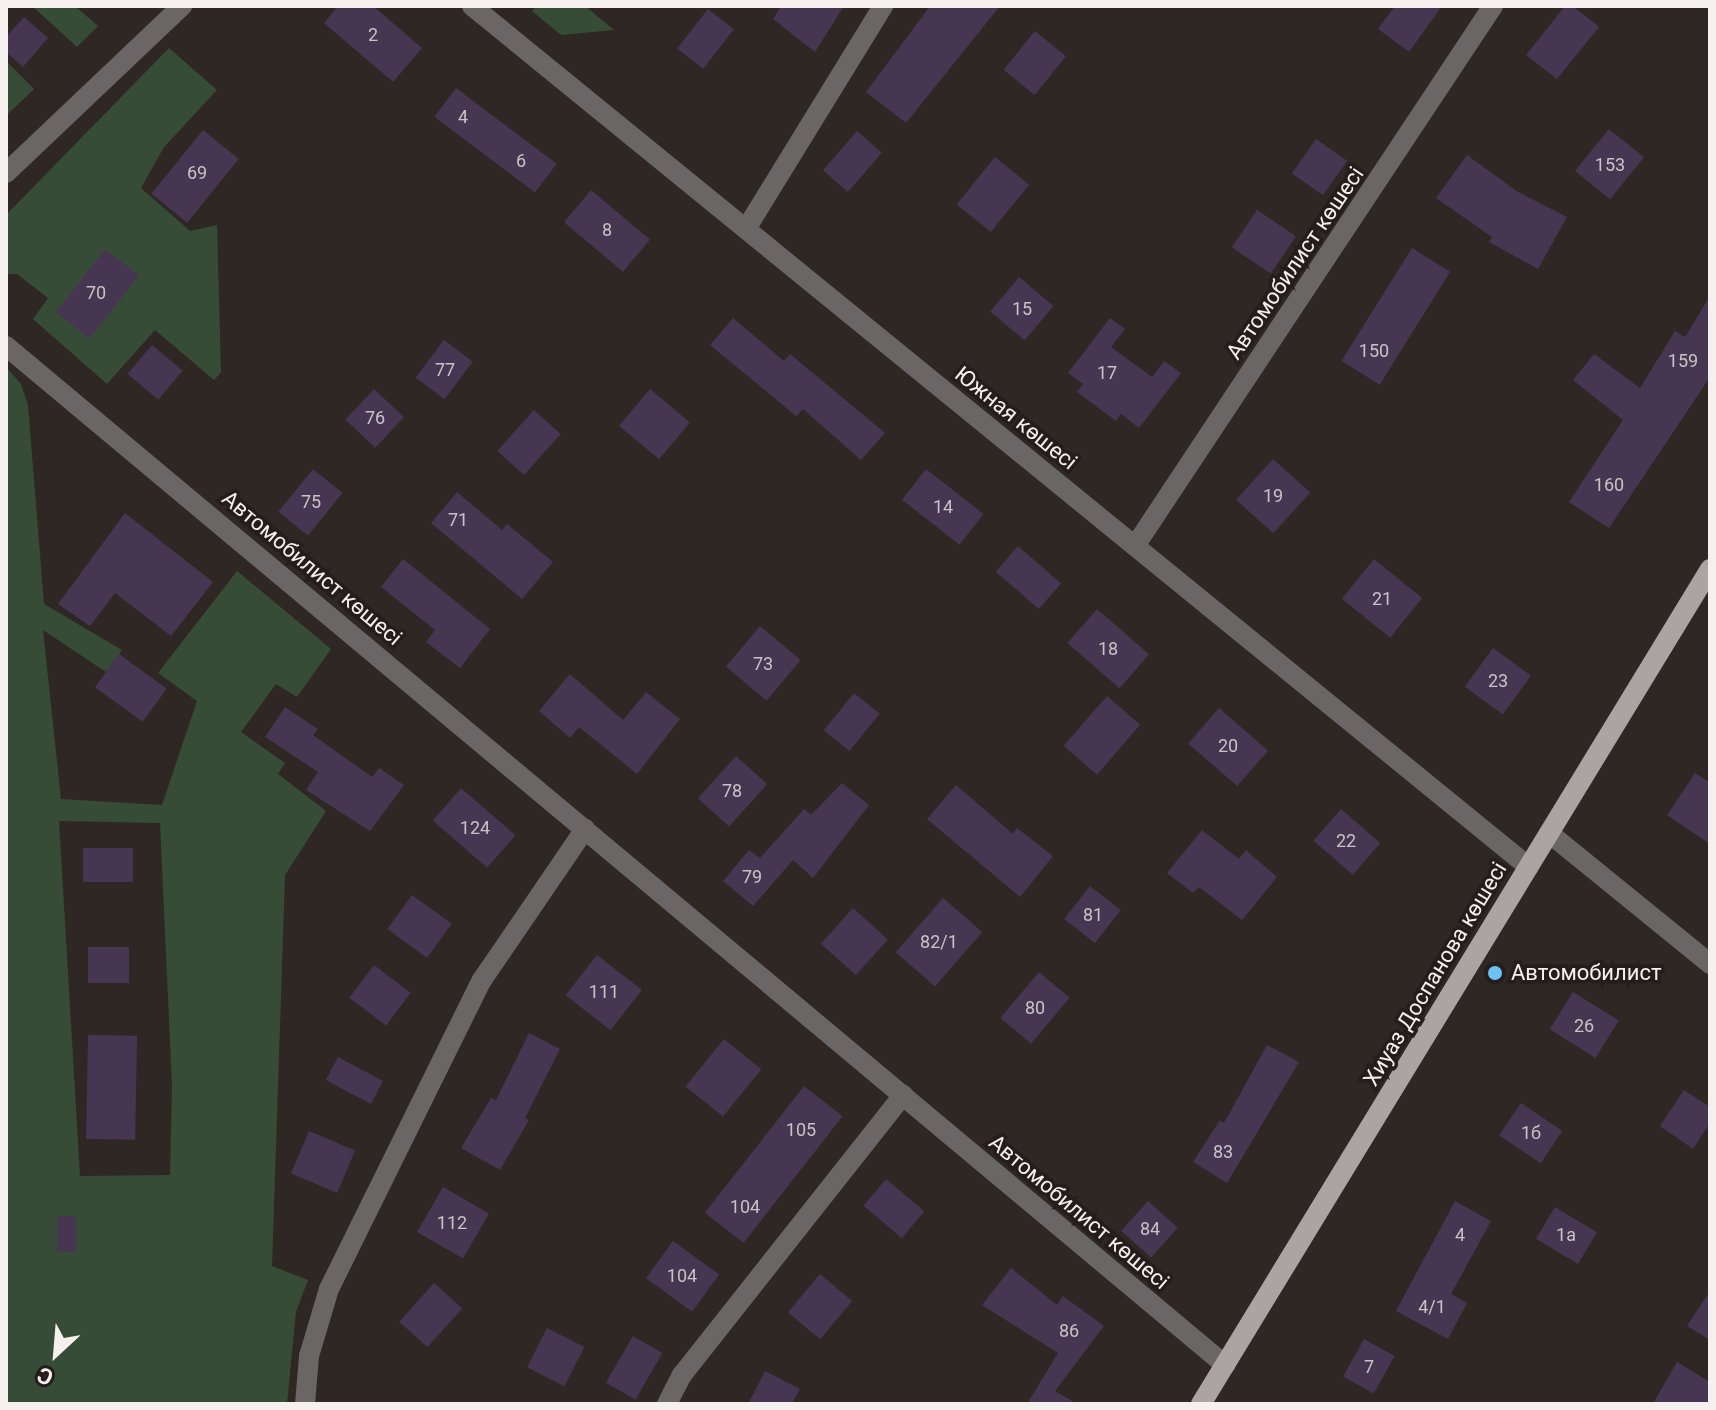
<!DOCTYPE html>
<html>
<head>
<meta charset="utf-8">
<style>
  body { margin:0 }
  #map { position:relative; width:1716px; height:1410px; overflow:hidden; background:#2e2724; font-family:Roboto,sans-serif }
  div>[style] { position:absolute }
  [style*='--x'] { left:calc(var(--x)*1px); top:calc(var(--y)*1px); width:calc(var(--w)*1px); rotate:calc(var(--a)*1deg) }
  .green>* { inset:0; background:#374c37 }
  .building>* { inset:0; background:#473651; transform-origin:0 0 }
  .minor>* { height:20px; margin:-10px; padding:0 10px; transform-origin:10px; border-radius:10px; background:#6a6666 }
  .major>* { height:20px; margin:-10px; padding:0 10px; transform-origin:10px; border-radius:10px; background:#aca4a3 }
  .dots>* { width:22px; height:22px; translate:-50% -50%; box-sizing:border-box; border:4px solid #241d1b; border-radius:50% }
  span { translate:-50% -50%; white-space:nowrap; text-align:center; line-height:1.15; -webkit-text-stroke:7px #241d1b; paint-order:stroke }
  .number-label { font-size:18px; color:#cac2c7 }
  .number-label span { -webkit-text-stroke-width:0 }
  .street-label { font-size:22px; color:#f5f0ee }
  .poi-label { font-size:22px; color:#f5f0ee }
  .left { translate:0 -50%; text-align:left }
  .frame { position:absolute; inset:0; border:8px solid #f5f0ee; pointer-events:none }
  .north { position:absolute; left:16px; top:1314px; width:80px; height:80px; -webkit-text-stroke:6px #241d1b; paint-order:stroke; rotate:206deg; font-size:22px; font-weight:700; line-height:32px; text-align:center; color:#f5f0ee }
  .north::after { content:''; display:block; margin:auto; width:28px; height:36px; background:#f5f0ee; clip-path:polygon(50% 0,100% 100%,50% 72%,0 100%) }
</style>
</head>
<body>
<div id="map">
  <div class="green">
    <i style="clip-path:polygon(32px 6px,75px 6px,98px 26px,77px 47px)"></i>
    <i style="clip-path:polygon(537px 6px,585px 6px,614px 30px,561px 35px,532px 11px)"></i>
    <i style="clip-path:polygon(169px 48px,217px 90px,164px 147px,141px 188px,190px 231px,217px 225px,221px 372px,214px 380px,155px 330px,107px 384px,33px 319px,48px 298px,17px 274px,6px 274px,6px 215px)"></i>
    <i style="clip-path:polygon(6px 61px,34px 89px,7px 115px,6px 114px)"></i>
    <i style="clip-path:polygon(evenodd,6px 367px,21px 384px,28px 405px,44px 604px,122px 650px,106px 672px,43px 630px,61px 799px,162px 805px,197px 701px,158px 673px,237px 571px,331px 649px,297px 697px,276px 684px,241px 732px,285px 763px,278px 774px,326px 811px,285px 875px,272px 1266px,308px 1280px,296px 1312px,287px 1404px,8px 1404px,6px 367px,59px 821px,160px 823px,172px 1086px,170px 1175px,80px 1176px,59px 821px)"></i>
  </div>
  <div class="building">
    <i style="clip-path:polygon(338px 6px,373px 6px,422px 48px,393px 82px,324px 23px)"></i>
    <i style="clip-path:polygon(781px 6px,844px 6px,815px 52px,773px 19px)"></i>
    <i style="clip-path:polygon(930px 6px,1000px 6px,906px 123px,866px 92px)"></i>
    <i style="clip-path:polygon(1395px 6px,1442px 6px,1409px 52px,1378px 29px)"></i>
    <i style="clip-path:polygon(1565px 6px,1573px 6px,1599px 27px,1557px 79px,1526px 55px)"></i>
    <i style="left:708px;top:9px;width:33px;height:50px;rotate:38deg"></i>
    <i style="clip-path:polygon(24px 17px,48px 38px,23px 67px,6px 52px,6px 37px)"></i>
    <i style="left:1035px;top:31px;width:40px;height:50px;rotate:39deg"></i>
    <i style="left:456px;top:88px;width:126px;height:36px;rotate:37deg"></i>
    <i style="left:1609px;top:129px;width:45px;height:54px;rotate:39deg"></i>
    <i style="left:203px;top:130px;width:46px;height:82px;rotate:39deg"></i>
    <i style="left:857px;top:131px;width:33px;height:52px;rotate:41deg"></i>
    <i style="left:1316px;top:139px;width:38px;height:42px;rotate:35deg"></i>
    <i style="clip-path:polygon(1467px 155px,1518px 192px,1567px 217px,1538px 269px,1489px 242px,1492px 237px,1436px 198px)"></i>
    <i style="left:995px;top:157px;width:44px;height:61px;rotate:39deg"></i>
    <i style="left:591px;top:190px;width:77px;height:42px;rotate:40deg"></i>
    <i style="left:1257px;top:210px;width:47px;height:45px;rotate:34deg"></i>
    <i style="left:1412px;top:248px;width:45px;height:133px;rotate:32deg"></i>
    <i style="left:105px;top:249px;width:43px;height:80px;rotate:38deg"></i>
    <i style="left:1019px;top:277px;width:45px;height:45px;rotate:40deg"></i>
    <i style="clip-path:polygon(1710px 296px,1710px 377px,1609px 528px,1569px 502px,1623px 420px,1573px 380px,1594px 354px,1640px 388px,1675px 331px,1685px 337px)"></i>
    <i style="clip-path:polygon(733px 318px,784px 361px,790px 354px,885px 433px,861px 460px,803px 409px,796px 416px,710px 345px)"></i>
    <i style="clip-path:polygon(1110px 318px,1125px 329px,1111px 347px,1152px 377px,1164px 361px,1181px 373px,1139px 428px,1121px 414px,1116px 421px,1077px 392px,1083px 384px,1068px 373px)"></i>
    <i style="left:444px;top:340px;width:36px;height:47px;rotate:37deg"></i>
    <i style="left:152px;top:345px;width:40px;height:38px;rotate:40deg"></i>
    <i style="left:374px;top:389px;width:41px;height:42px;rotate:43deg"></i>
    <i style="left:650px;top:389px;width:52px;height:48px;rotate:40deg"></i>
    <i style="left:534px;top:410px;width:36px;height:55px;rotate:42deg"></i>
    <i style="left:1273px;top:459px;width:50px;height:55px;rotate:42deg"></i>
    <i style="left:313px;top:469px;width:38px;height:55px;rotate:39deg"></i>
    <i style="left:926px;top:469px;width:73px;height:39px;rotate:38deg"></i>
    <i style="clip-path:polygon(457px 492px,502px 530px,507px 524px,553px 562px,522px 599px,431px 523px)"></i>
    <i style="clip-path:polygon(125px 513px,213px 582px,171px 636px,115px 593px,90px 626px,58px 604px)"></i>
    <i style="left:1018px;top:546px;width:57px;height:34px;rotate:41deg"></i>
    <i style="clip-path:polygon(403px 559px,490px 629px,460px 668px,426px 642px,435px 630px,381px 587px)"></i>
    <i style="left:1374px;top:559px;width:62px;height:51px;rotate:39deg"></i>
    <i style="left:1097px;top:609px;width:69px;height:45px;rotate:41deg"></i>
    <i style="left:760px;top:626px;width:53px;height:53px;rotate:40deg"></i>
    <i style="left:1493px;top:648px;width:47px;height:48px;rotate:36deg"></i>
    <i style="left:119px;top:654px;width:59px;height:41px;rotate:36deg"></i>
    <i style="clip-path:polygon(570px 674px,623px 720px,646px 692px,680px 719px,637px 774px,579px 727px,570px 738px,539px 711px)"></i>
    <i style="left:854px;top:693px;width:33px;height:48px;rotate:39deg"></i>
    <i style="left:1107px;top:696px;width:44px;height:66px;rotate:41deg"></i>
    <i style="clip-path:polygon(285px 707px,318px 729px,313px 735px,372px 777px,379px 768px,404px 785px,370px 831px,306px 790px,318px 772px,265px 737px)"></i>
    <i style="left:1219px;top:708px;width:65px;height:47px;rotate:41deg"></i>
    <i style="left:736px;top:756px;width:42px;height:57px;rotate:42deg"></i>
    <i style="clip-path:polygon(1695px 773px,1710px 783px,1710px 844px,1667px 815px)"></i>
    <i style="clip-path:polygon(842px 783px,869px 805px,813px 878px,793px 860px,753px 906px,723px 881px,749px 850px,760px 858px,804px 809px,811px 815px)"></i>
    <i style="clip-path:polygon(956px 785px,1013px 834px,1017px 828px,1053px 856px,1020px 897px,927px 819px)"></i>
    <i style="left:461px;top:788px;width:72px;height:43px;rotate:41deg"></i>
    <i style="left:1341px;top:809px;width:52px;height:42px;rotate:41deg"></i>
    <i style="clip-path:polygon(1202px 830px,1239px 859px,1246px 850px,1277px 877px,1242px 920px,1199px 887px,1193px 893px,1167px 873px)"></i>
    <i style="left:83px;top:848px;width:50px;height:34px"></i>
    <i style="left:1090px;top:886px;width:39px;height:42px;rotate:38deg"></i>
    <i style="left:412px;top:895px;width:49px;height:42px;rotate:36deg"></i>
    <i style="left:943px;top:898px;width:52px;height:72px;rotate:41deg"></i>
    <i style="left:853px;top:908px;width:47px;height:48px;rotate:42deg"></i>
    <i style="left:88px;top:947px;width:41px;height:36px"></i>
    <i style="left:597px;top:955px;width:57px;height:51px;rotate:38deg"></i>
    <i style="left:374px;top:965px;width:46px;height:41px;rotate:37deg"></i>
    <i style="left:1039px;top:972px;width:40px;height:60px;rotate:40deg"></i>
    <i style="left:1573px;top:992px;width:54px;height:44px;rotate:32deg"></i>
    <i style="clip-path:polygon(529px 1033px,560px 1049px,525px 1118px,529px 1120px,500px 1170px,461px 1148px,491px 1098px,496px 1100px)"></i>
    <i style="left:88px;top:1035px;width:49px;height:104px;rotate:1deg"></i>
    <i style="left:724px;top:1039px;width:48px;height:61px;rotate:39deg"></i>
    <i style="clip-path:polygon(1267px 1045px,1299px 1062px,1227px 1183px,1193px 1162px,1220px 1120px,1224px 1123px)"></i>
    <i style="left:338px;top:1057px;width:51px;height:26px;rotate:28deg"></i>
    <i style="left:804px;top:1086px;width:49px;height:161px;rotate:38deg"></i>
    <i style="clip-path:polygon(1684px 1090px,1710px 1107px,1710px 1123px,1693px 1149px,1660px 1126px)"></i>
    <i style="left:1521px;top:1103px;width:50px;height:39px;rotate:34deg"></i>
    <i style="left:309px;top:1131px;width:50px;height:46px;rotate:23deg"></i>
    <i style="left:886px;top:1179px;width:50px;height:35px;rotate:40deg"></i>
    <i style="left:443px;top:1187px;width:53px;height:52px;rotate:30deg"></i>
    <i style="left:1148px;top:1201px;width:40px;height:40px;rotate:42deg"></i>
    <i style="clip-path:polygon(1455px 1201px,1491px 1221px,1451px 1294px,1467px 1303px,1448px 1339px,1396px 1311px)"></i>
    <i style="left:1555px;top:1207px;width:49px;height:37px;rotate:31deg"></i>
    <i style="left:57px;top:1216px;width:19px;height:36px"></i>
    <i style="left:673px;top:1241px;width:57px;height:46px;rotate:36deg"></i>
    <i style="clip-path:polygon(1011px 1268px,1057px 1305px,1063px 1296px,1104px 1326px,1055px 1391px,1077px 1404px,1027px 1404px,1058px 1353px,982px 1305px)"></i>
    <i style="left:820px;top:1274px;width:42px;height:50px;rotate:40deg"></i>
    <i style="left:434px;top:1283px;width:38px;height:52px;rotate:42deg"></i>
    <i style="clip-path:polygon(1710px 1291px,1710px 1340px,1687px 1326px)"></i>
    <i style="left:547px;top:1328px;width:42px;height:44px;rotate:27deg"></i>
    <i style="left:633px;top:1336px;width:34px;height:54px;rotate:30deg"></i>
    <i style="left:1364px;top:1339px;width:35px;height:43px;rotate:29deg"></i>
    <i style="clip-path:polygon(1677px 1362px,1710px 1382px,1710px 1404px,1653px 1404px)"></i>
    <i style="clip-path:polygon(765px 1371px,800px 1389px,792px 1404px,748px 1404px)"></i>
  </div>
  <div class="minor">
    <i style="--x:472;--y:6;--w:1363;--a:39.17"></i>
    <i style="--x:6;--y:173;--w:243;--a:-43.5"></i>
    <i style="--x:746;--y:229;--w:262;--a:-58.4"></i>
    <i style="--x:6;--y:346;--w:1589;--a:39.89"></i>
    <i style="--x:1135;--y:546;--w:648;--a:-56.46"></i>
    <i style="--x:1549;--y:833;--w:208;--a:39.1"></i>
    <i style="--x:305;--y:1404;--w:48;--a:-85.2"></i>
    <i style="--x:309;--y:1356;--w:70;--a:-73.4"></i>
    <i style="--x:329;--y:1289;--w:345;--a:-63.7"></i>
    <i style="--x:482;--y:980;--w:183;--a:-55.7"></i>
    <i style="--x:667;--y:1404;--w:33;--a:-63"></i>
    <i style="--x:682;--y:1375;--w:357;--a:-51.7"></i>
  </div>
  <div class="major">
    <i style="--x:1201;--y:1404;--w:978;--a:-58.63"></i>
  </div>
  <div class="dots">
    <i style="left:1495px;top:973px;background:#6ec2f3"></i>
  </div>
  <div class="number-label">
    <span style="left:373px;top:35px">2</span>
    <span style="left:463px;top:117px">4</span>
    <span style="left:521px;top:161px">6</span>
    <span style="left:1610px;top:165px">153</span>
    <span style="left:197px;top:173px">69</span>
    <span style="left:607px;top:230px">8</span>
    <span style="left:96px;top:293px">70</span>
    <span style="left:1022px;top:309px">15</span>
    <span style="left:1374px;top:351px">150</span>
    <span style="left:1683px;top:361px">159</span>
    <span style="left:445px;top:370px">77</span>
    <span style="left:1107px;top:373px">17</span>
    <span style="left:375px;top:418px">76</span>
    <span style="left:1609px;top:485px">160</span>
    <span style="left:1273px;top:496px">19</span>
    <span style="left:311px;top:502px">75</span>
    <span style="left:943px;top:507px">14</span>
    <span style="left:458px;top:520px">71</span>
    <span style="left:1382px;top:599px">21</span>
    <span style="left:1108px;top:649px">18</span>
    <span style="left:763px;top:664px">73</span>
    <span style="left:1498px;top:681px">23</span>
    <span style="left:1228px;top:746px">20</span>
    <span style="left:732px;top:791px">78</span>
    <span style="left:475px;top:828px">124</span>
    <span style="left:1346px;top:841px">22</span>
    <span style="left:752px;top:877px">79</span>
    <span style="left:1093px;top:915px">81</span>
    <span style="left:939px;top:942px">82/1</span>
    <span style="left:604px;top:992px">111</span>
    <span style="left:1035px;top:1008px">80</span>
    <span style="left:1584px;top:1026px">26</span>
    <span style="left:801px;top:1130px">105</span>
    <span style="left:1531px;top:1133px">1б</span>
    <span style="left:1223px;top:1152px">83</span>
    <span style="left:745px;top:1207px">104</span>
    <span style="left:452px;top:1223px">112</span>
    <span style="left:1150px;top:1229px">84</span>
    <span style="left:1460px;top:1235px">4</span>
    <span style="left:1566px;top:1235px">1а</span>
    <span style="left:682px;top:1276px">104</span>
    <span style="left:1432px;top:1307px">4/1</span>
    <span style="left:1069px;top:1331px">86</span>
    <span style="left:1369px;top:1367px">7</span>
  </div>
  <div class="street-label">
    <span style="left:1295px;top:263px;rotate:-56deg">Автомобилист көшесі</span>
    <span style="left:1016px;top:418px;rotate:39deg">Южная көшесі</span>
    <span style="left:312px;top:568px;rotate:40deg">Автомобилист көшесі</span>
    <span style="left:1435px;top:974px;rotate:-59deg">Хиуаз Доспанова көшесі</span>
    <span style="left:1079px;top:1212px;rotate:40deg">Автомобилист көшесі</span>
  </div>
  <div class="poi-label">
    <span class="left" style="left:1511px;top:973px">Автомобилист</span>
  </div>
  <div class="frame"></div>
  <div class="north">С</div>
</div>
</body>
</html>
